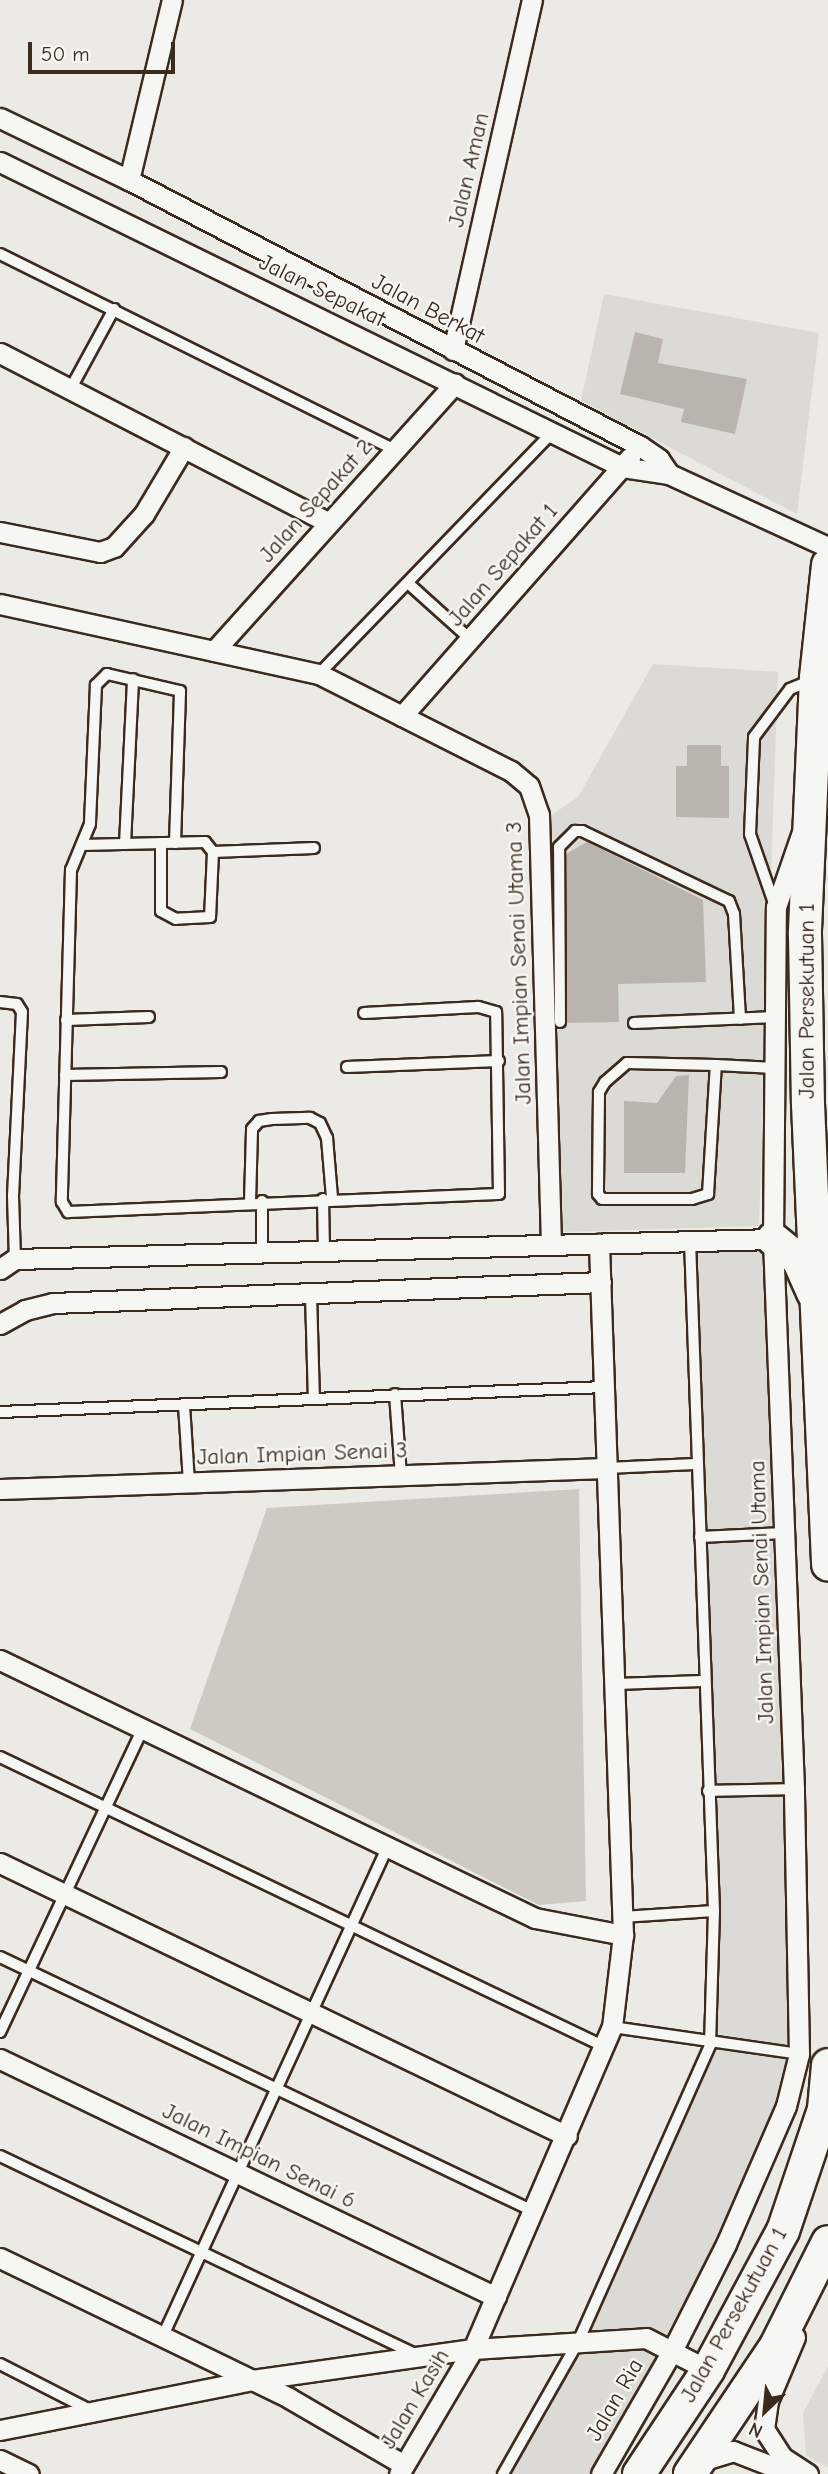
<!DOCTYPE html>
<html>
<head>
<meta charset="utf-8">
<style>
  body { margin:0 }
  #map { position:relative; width:828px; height:2474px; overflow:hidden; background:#ebeae5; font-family:"Comic Neue",sans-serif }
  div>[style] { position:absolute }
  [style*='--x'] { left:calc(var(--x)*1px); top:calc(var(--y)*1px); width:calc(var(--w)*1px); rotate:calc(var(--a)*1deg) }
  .built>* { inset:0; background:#dcdad4 }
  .green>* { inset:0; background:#cdcac4 }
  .building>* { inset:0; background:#bab4ae }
  .roads { filter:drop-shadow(2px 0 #3b2a1e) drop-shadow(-2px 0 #3b2a1e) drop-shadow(0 2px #3b2a1e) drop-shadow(0 -2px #3b2a1e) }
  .service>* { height:10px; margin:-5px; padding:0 5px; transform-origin:5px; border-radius:5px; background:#f6f6f2 }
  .minor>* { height:19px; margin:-9.5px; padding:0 9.5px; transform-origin:9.5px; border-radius:9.5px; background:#f6f6f2 }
  .trunk>* { height:32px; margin:-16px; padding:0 16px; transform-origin:16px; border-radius:16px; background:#f6f6f2 }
  span { translate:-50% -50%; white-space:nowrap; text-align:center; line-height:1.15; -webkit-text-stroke:5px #f6f6f2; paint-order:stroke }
  .street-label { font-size:23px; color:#3b2a1e }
  .north { position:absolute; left:730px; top:2376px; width:70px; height:70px; -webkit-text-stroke:5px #f6f6f2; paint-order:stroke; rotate:206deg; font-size:19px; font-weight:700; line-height:28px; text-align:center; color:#3b2a1e }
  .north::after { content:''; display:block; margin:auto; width:24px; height:32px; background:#3b2a1e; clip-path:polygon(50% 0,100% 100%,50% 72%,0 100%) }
  .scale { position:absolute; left:28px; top:42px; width:147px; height:32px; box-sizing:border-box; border:4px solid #3b2a1e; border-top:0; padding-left:9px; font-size:21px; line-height:24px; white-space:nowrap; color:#3b2a1e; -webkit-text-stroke:5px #f6f6f2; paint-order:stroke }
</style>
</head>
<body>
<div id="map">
  <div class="built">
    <i style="clip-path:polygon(604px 294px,819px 333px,797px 514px,581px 401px)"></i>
    <i style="clip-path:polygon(653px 664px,778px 672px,759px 1226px,563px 1232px,550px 816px,578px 797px)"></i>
    <i style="clip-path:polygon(765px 1246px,787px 1800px,791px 2058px,778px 2108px,718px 2244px,595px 2474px,508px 2474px,578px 2349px,715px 2036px,719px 1911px,695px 1248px)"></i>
    <i style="clip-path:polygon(828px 2366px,828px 2467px,806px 2456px,803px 2413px)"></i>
  </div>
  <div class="green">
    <i style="clip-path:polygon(579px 1489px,586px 1901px,539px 1905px,190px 1729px,267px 1508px)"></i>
  </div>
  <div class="building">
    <i style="clip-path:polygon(635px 332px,663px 339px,658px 363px,747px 379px,735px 434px,681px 422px,684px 409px,620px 394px)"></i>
    <i style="clip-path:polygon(687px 745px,721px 745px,721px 766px,729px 766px,729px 818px,676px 817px,676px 766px,687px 766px)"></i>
    <i style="clip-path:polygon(587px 842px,703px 900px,706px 982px,618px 984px,619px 1022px,567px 1023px,566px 854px)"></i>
    <i style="clip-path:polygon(689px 1075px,685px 1173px,624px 1173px,624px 1101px,657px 1103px,676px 1076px)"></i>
  </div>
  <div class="roads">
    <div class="service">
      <i style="--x:0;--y:254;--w:441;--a:26.4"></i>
      <i style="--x:71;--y:388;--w:90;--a:-61.4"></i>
      <i style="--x:409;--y:584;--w:82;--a:42"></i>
      <i style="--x:319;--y:674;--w:335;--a:-46"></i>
      <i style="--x:175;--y:843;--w:152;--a:-88.1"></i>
      <i style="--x:180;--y:691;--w:75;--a:-166.9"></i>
      <i style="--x:107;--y:674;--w:16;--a:135"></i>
      <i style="--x:96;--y:685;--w:139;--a:92.5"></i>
      <i style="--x:90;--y:824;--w:50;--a:112.4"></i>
      <i style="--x:71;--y:870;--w:332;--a:91.6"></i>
      <i style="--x:62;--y:1202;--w:12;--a:59"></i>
      <i style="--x:68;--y:1212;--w:431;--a:-2.4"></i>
      <i style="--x:499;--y:1194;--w:182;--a:-90.9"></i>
      <i style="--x:496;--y:1012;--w:19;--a:-164"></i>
      <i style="--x:478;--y:1007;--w:114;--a:177"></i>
      <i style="--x:125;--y:844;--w:165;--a:-87.2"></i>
      <i style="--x:82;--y:845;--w:123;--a:-1.4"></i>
      <i style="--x:205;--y:842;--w:13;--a:51"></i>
      <i style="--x:213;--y:852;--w:65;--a:92.6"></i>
      <i style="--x:210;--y:917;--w:34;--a:177"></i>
      <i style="--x:176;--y:919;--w:17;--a:-152"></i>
      <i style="--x:161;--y:911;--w:68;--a:-90"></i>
      <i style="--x:213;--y:852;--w:101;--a:-2.3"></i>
      <i style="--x:774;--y:903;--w:73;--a:-109.2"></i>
      <i style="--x:750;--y:834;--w:97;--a:-87.6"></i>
      <i style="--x:754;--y:737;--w:60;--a:-53.1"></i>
      <i style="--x:790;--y:689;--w:24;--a:-22"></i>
      <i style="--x:0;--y:1002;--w:17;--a:7"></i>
      <i style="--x:17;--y:1004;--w:9;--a:58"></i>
      <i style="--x:22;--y:1012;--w:184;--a:92.8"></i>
      <i style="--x:13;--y:1196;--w:63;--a:88.2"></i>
      <i style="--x:66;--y:1020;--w:83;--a:-2.1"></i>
      <i style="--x:560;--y:1022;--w:175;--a:-90.3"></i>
      <i style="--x:559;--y:847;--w:23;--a:-45"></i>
      <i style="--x:575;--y:831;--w:7;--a:0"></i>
      <i style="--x:582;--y:831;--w:163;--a:25.5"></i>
      <i style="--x:729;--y:901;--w:14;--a:69"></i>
      <i style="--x:734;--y:914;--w:105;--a:86.7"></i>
      <i style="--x:634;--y:1023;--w:142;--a:-2.4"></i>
      <i style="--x:716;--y:1065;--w:89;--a:-178.7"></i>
      <i style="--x:627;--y:1063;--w:29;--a:139"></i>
      <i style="--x:605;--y:1082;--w:12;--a:121"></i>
      <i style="--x:599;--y:1092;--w:102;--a:90.6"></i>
      <i style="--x:598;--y:1194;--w:6;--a:51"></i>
      <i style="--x:602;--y:1199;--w:90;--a:0"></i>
      <i style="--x:692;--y:1199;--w:17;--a:-17"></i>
      <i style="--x:708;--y:1194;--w:129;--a:-86.5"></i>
      <i style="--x:716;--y:1065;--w:59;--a:2.9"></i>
      <i style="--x:347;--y:1067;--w:152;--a:-2.3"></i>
      <i style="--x:65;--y:1075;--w:156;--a:-1.1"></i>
      <i style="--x:323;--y:1199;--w:52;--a:88.9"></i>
      <i style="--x:250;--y:1202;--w:73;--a:-88.4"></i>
      <i style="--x:252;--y:1129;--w:11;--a:-49"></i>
      <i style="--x:259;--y:1121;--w:13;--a:-9"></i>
      <i style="--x:272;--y:1119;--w:38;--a:-2"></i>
      <i style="--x:310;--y:1118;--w:11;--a:27"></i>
      <i style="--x:320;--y:1123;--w:17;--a:65"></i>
      <i style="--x:327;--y:1138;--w:60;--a:85.2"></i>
      <i style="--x:262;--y:1252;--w:51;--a:-90"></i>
      <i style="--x:311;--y:1294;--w:105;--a:88.4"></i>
      <i style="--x:395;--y:1394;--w:81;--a:85.8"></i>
      <i style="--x:184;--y:1405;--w:78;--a:86.3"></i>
      <i style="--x:0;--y:1412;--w:604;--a:-2.37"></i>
      <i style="--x:606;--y:1468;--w:89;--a:-2.6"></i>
      <i style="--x:700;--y:1537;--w:84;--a:-2.7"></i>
      <i style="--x:614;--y:1684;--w:90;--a:-1.9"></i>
      <i style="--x:0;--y:1757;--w:671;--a:25.61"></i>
      <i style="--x:708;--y:1791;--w:86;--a:-1.3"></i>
      <i style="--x:622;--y:1917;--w:92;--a:-3.7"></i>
      <i style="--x:0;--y:1957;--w:590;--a:25.48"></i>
      <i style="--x:612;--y:2027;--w:189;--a:8.2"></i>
      <i style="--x:0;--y:2032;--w:334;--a:-64.8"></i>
      <i style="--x:0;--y:2156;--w:461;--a:25.5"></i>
      <i style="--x:162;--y:2338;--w:541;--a:-65.33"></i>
      <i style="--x:0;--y:2364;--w:101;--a:27.1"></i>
      <i style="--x:503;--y:2474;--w:152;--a:-60.4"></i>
      <i style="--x:578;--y:2342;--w:325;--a:-66"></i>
      <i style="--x:710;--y:2045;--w:134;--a:-88.3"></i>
      <i style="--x:714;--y:1911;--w:669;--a:-92.05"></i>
    </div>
    <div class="minor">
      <i style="--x:0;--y:118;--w:143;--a:25.7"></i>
      <i style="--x:129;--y:180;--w:576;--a:27.5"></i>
      <i style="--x:640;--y:446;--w:23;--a:34"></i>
      <i style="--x:659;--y:459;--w:18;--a:56"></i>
      <i style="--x:669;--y:474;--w:175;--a:24.7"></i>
      <i style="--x:0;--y:162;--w:693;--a:26.12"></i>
      <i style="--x:622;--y:467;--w:48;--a:8.5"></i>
      <i style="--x:129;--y:180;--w:185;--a:-76.6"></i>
      <i style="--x:453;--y:350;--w:359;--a:-77.3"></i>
      <i style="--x:0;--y:353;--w:370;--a:27.3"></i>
      <i style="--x:0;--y:532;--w:102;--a:11.3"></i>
      <i style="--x:100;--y:552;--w:15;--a:-20"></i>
      <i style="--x:114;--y:547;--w:45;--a:-47.7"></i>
      <i style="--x:144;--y:514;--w:78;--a:-59.2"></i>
      <i style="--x:0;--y:604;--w:327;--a:12.4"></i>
      <i style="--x:319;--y:674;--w:215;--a:26.8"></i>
      <i style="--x:511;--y:771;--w:23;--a:40"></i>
      <i style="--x:529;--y:786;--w:31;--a:71"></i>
      <i style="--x:539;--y:815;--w:429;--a:88.4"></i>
      <i style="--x:214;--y:651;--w:360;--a:-48"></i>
      <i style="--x:402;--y:716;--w:345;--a:-48.6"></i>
      <i style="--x:0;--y:1269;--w:18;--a:-34"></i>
      <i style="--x:15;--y:1259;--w:758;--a:-1.51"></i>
      <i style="--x:0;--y:1324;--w:29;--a:-29"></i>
      <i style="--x:25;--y:1310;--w:29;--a:-14"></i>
      <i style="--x:53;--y:1303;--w:548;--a:-2.19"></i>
      <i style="--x:0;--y:1489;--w:606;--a:-1.98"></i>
      <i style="--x:0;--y:1660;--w:594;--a:25.75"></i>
      <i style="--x:535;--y:1918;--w:90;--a:10.9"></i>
      <i style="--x:0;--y:1863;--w:629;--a:25.71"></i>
      <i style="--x:0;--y:2059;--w:550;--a:25.63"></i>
      <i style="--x:0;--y:2258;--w:321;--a:25.8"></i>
      <i style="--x:289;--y:2398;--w:133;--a:30.2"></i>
      <i style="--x:795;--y:2337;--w:69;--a:112.9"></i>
      <i style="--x:768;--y:2401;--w:28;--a:98"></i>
      <i style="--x:764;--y:2429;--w:33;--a:57"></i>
      <i style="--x:782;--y:2457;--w:31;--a:33"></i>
      <i style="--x:0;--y:2430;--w:257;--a:-11.2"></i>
      <i style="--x:252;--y:2380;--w:223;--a:-8"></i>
      <i style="--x:473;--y:2349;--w:173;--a:-3.6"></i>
      <i style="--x:646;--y:2338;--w:70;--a:27.3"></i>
      <i style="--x:0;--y:2460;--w:32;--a:26"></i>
      <i style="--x:698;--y:2462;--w:37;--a:-17"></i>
      <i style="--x:733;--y:2451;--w:63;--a:21.3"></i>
      <i style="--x:399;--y:2474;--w:145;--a:-59.4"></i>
      <i style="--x:473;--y:2349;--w:351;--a:-66.7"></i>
      <i style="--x:612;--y:2027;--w:93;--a:-83.2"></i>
      <i style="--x:623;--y:1935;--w:692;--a:-91.99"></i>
      <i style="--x:601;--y:2474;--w:142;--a:-60"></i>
      <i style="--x:672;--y:2351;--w:120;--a:-63.2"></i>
      <i style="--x:726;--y:2244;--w:150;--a:-66.5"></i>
      <i style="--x:786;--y:2106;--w:54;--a:-76"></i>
      <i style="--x:799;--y:2054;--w:265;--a:-91.1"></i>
      <i style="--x:794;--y:1789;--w:550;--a:-92.19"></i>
      <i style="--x:773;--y:1239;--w:332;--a:-89.5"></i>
      <i style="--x:776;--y:907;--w:83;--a:-70.9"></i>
    </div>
    <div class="trunk">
      <i style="--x:828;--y:565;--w:114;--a:96.1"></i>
      <i style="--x:816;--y:678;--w:257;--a:92.5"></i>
      <i style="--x:805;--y:935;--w:169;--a:89"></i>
      <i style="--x:808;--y:1104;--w:461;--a:87.5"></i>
      <i style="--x:773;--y:1239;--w:32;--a:39"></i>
      <i style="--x:798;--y:1259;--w:37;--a:66"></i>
      <i style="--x:639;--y:2474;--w:125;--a:-56.4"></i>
      <i style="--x:708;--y:2370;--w:158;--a:-61.7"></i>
      <i style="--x:783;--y:2231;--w:129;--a:-71.4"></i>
      <i style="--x:824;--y:2109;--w:44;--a:-84.8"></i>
      <i style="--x:690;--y:2474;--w:154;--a:-56.1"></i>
      <i style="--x:776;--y:2346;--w:116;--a:-63.4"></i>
    </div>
  </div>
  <div class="street-label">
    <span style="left:469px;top:170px;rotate:-77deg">Jalan Aman</span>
    <span style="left:322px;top:291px;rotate:26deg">Jalan Sepakat</span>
    <span style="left:428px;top:309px;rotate:28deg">Jalan Berkat</span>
    <span style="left:316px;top:501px;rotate:-48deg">Jalan Sepakat 2</span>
    <span style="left:503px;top:565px;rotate:-49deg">Jalan Sepakat 1</span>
    <span style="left:519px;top:963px;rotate:-92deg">Jalan Impian Senai Utama 3</span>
    <span style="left:807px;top:1001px;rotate:-90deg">Jalan Persekutuan 1</span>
    <span style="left:302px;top:1454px;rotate:-2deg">Jalan Impian Senai 3</span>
    <span style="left:762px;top:1592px;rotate:-92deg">Jalan Impian Senai Utama</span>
    <span style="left:259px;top:2156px;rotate:26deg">Jalan Impian Senai 6</span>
    <span style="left:734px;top:2315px;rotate:-61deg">Jalan Persekutuan 1</span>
    <span style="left:415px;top:2399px;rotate:-59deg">Jalan Kasih</span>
    <span style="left:615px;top:2400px;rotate:-60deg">Jalan Ria</span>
  </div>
  <div class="north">N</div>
  <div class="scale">50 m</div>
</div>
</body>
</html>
